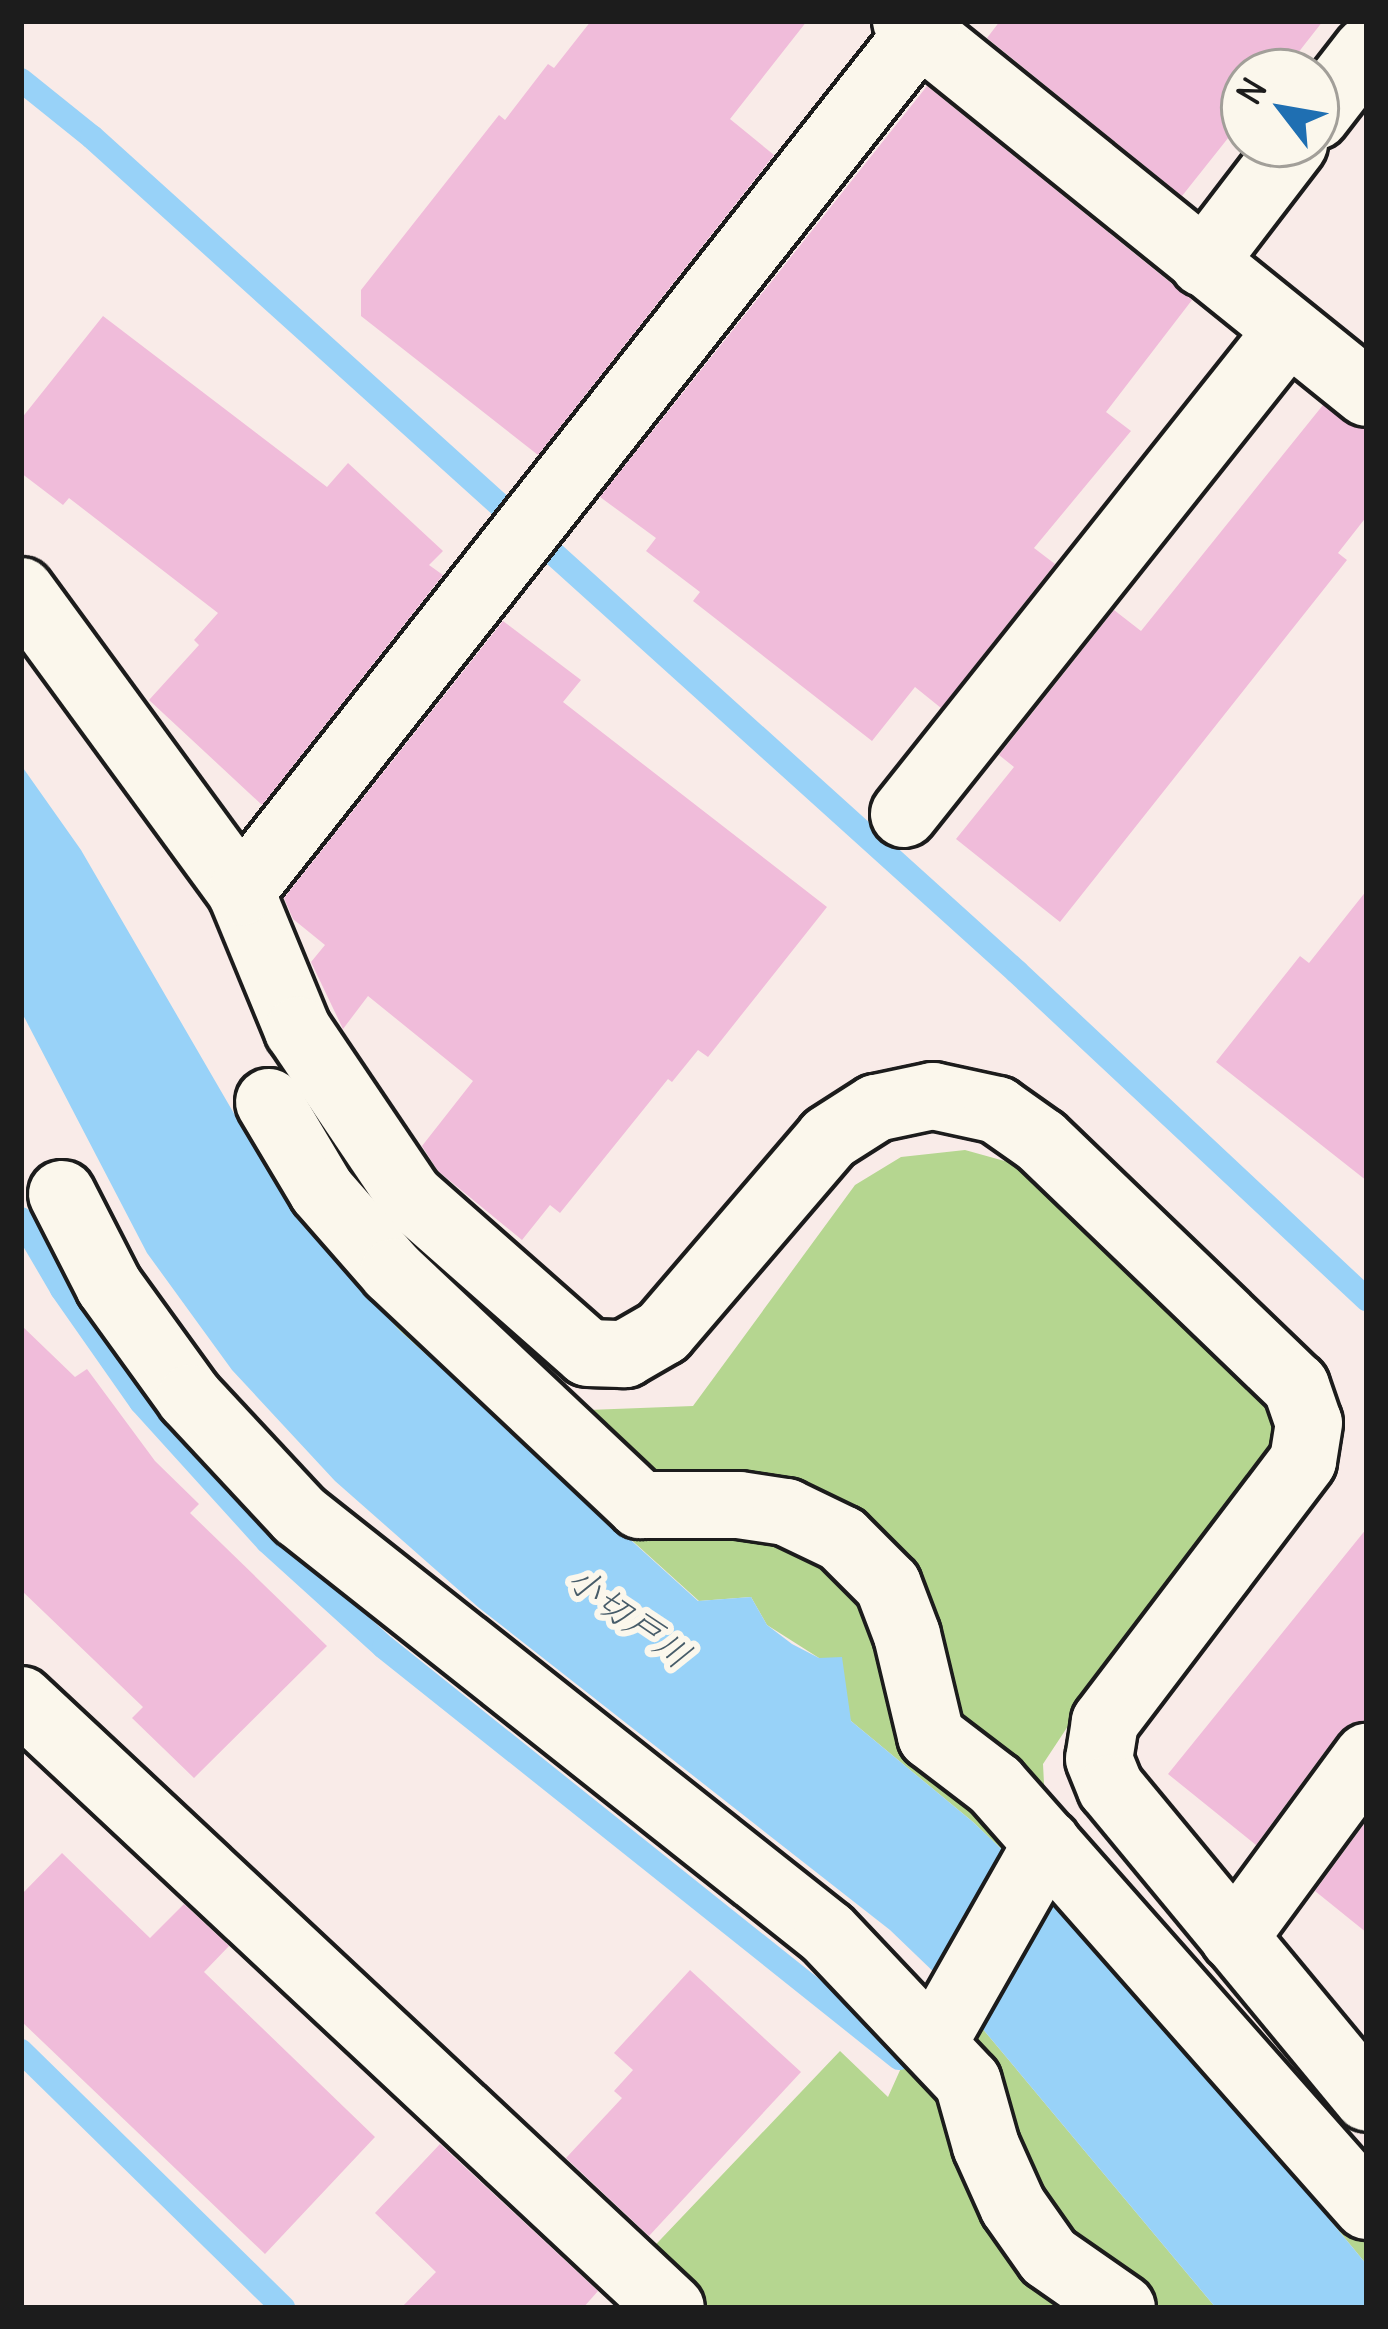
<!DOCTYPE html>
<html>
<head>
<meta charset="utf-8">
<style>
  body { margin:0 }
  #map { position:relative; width:1388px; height:2329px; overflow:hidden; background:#f9ebe8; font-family:Delius,"Klee One",sans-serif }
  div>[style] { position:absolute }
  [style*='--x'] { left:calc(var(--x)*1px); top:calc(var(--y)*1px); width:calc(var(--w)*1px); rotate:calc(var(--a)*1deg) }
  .green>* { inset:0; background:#b5d690 }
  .water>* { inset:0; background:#98d2f8 }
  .stream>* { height:24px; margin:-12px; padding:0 12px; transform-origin:12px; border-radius:12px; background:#98d2f8 }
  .building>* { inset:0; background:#f0bcda }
  .roads { filter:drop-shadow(3px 0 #1c1c1c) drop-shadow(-3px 0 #1c1c1c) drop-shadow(0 3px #1c1c1c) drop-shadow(0 -3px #1c1c1c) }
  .minor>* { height:66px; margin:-33px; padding:0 33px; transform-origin:33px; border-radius:33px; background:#fbf7ec }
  span { translate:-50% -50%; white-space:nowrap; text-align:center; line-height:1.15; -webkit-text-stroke:12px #fbf7ec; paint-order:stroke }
  .water-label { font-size:36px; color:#475c69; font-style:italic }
  .frame { position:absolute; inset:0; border:24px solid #1c1c1c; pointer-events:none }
  .north { position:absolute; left:1220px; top:48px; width:120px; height:120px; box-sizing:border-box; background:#fbf7ec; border:3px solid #a29f99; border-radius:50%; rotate:301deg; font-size:33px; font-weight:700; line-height:48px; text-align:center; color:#1c1c1c }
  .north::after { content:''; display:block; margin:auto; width:42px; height:54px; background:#1f6fb2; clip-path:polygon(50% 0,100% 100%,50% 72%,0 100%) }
</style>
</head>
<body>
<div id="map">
  <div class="green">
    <i style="clip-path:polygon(300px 1083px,387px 1210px,588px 1410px,693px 1406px,855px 1185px,901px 1157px,965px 1150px,1019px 1165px,1260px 1392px,1273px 1421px,1276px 1462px,1074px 1717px,1043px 1764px,1045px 1803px,1199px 1964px,1367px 2157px,1367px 2265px,1106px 1949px,973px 1822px,851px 1721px,819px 1658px,767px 1625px,751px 1597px,699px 1601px,399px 1330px,315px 1237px,243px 1129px)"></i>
    <i style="clip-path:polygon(941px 1979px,1216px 2308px,708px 2308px,642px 2259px,840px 2051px,888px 2097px)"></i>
  </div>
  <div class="water">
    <i style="clip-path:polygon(21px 765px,81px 850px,243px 1129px,316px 1237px,399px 1330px,698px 1601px,751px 1597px,767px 1625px,792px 1644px,819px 1658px,842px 1657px,851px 1721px,973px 1822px,1106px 1949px,1367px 2265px,1367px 2308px,1216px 2308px,941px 1979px,890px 1930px,478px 1607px,335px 1481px,232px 1370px,147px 1253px,21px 1011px)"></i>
  </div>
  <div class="stream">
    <i style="--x:21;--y:80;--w:91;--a:38.8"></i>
    <i style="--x:92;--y:137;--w:1246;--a:42.07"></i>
    <i style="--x:1017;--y:972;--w:479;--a:43.1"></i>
    <i style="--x:21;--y:1219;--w:81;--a:59.6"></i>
    <i style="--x:62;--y:1289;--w:138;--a:55"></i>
    <i style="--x:141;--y:1402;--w:188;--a:47.8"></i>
    <i style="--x:267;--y:1541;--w:158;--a:42.2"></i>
    <i style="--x:384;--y:1647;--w:659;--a:38.59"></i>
    <i style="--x:21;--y:2051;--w:367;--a:44.4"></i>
  </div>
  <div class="building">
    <i style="clip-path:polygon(591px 21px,807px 21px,730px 119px,774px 155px,538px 455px,361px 316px,361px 290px,499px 115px,505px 120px,548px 64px,554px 68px)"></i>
    <i style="clip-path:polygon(1000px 21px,1323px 21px,1283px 72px,1244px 72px,1244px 118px,1182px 196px,987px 38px)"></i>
    <i style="clip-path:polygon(927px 86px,1192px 300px,1106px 412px,1131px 431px,1034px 548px,1055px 564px,941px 708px,915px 687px,872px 741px,693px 601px,700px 592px,646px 551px,656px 538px,600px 497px)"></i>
    <i style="clip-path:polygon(103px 316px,327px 487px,348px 463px,443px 551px,429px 565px,443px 575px,262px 805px,149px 700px,199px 645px,194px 640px,218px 613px,69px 498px,63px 505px,21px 473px,21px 419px)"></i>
    <i style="clip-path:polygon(1323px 405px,1367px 431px,1367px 516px,1338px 553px,1347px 560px,1060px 922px,956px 839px,1014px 767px,999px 755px,1114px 610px,1141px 631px)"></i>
    <i style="clip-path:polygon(503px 621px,581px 680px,563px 702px,827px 907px,708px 1057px,698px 1050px,672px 1082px,668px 1079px,560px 1213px,550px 1205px,522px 1240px,438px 1171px,422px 1146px,473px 1081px,368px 996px,343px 1029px,311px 962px,325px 945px,293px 919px,284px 898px)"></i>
    <i style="clip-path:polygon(1367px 890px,1367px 1181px,1216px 1062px,1300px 956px,1309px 963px)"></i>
    <i style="clip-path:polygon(21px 1325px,75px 1377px,87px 1369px,155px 1461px,199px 1504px,190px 1513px,327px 1646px,194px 1778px,132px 1718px,143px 1707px,21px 1590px)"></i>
    <i style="clip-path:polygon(1367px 1528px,1367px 1720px,1351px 1723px,1337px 1735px,1256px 1845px,1168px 1774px)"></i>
    <i style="clip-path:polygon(1367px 1820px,1367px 1933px,1315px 1891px)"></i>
    <i style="clip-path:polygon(62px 1853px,150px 1938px,184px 1904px,229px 1946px,204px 1972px,375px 2137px,265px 2254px,21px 2021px,21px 1895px)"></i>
    <i style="clip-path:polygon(690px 1970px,801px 2072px,649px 2236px,566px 2158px,622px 2098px,614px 2091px,633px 2070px,614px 2053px)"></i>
    <i style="clip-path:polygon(440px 2144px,598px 2291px,583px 2308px,401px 2308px,436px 2272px,375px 2213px)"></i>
  </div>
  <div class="roads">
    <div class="minor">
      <i style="--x:906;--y:21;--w:592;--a:38.9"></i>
      <i style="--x:1316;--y:116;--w:83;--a:-52.3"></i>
      <i style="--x:1203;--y:263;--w:150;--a:-52.6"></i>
      <i style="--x:21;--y:591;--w:373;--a:53.8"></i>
      <i style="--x:241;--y:892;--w:149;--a:67.6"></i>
      <i style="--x:298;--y:1030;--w:200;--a:56"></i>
      <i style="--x:410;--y:1196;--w:237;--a:41.4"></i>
      <i style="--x:588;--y:1353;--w:37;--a:2"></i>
      <i style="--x:625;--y:1354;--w:44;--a:-30.1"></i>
      <i style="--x:663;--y:1332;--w:255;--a:-49.4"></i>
      <i style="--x:829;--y:1138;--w:56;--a:-32.6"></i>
      <i style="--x:876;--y:1108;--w:58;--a:-11.9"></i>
      <i style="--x:933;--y:1096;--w:66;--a:12.3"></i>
      <i style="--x:997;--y:1110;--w:54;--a:35.2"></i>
      <i style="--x:1041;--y:1141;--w:354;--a:43.9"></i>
      <i style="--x:1296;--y:1386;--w:39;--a:71"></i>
      <i style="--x:1309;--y:1423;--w:38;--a:99"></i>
      <i style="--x:1303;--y:1461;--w:328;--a:127.2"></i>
      <i style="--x:1105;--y:1722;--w:37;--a:99"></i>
      <i style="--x:1099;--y:1759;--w:31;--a:68"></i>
      <i style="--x:1111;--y:1788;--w:402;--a:50.4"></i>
      <i style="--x:904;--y:814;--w:617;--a:-51.51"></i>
      <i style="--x:241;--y:892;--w:1109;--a:-51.74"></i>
      <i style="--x:269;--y:1102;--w:104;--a:59.2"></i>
      <i style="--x:322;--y:1191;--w:108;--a:48.8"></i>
      <i style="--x:393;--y:1272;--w:340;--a:43.3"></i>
      <i style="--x:640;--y:1505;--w:99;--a:0"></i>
      <i style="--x:739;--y:1505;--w:48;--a:8.5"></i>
      <i style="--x:786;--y:1512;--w:62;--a:25.7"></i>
      <i style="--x:842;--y:1539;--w:65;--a:45"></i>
      <i style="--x:888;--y:1585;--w:53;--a:69.2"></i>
      <i style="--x:907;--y:1635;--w:104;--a:76.6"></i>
      <i style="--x:931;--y:1736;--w:81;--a:37.4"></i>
      <i style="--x:995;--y:1785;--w:562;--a:48.54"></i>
      <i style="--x:62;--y:1194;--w:103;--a:62.9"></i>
      <i style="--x:109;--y:1286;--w:138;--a:54.1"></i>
      <i style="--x:190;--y:1398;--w:160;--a:47"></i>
      <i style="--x:299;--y:1515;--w:673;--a:38.37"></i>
      <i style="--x:827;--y:1933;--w:205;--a:46.6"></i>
      <i style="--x:968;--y:2082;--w:66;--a:74.3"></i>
      <i style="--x:986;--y:2146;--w:66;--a:65.8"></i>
      <i style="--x:1013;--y:2206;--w:62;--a:54.8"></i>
      <i style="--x:1049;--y:2257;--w:89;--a:34.9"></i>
      <i style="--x:21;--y:1700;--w:890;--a:43.09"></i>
      <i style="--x:1234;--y:1938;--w:225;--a:-53.7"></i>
      <i style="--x:934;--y:2042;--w:229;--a:-60.4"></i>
    </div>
  </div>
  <div class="water-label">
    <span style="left:629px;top:1617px;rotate:37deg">小切戸川</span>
  </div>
  <div class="frame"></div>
  <div class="north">N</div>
</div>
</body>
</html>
